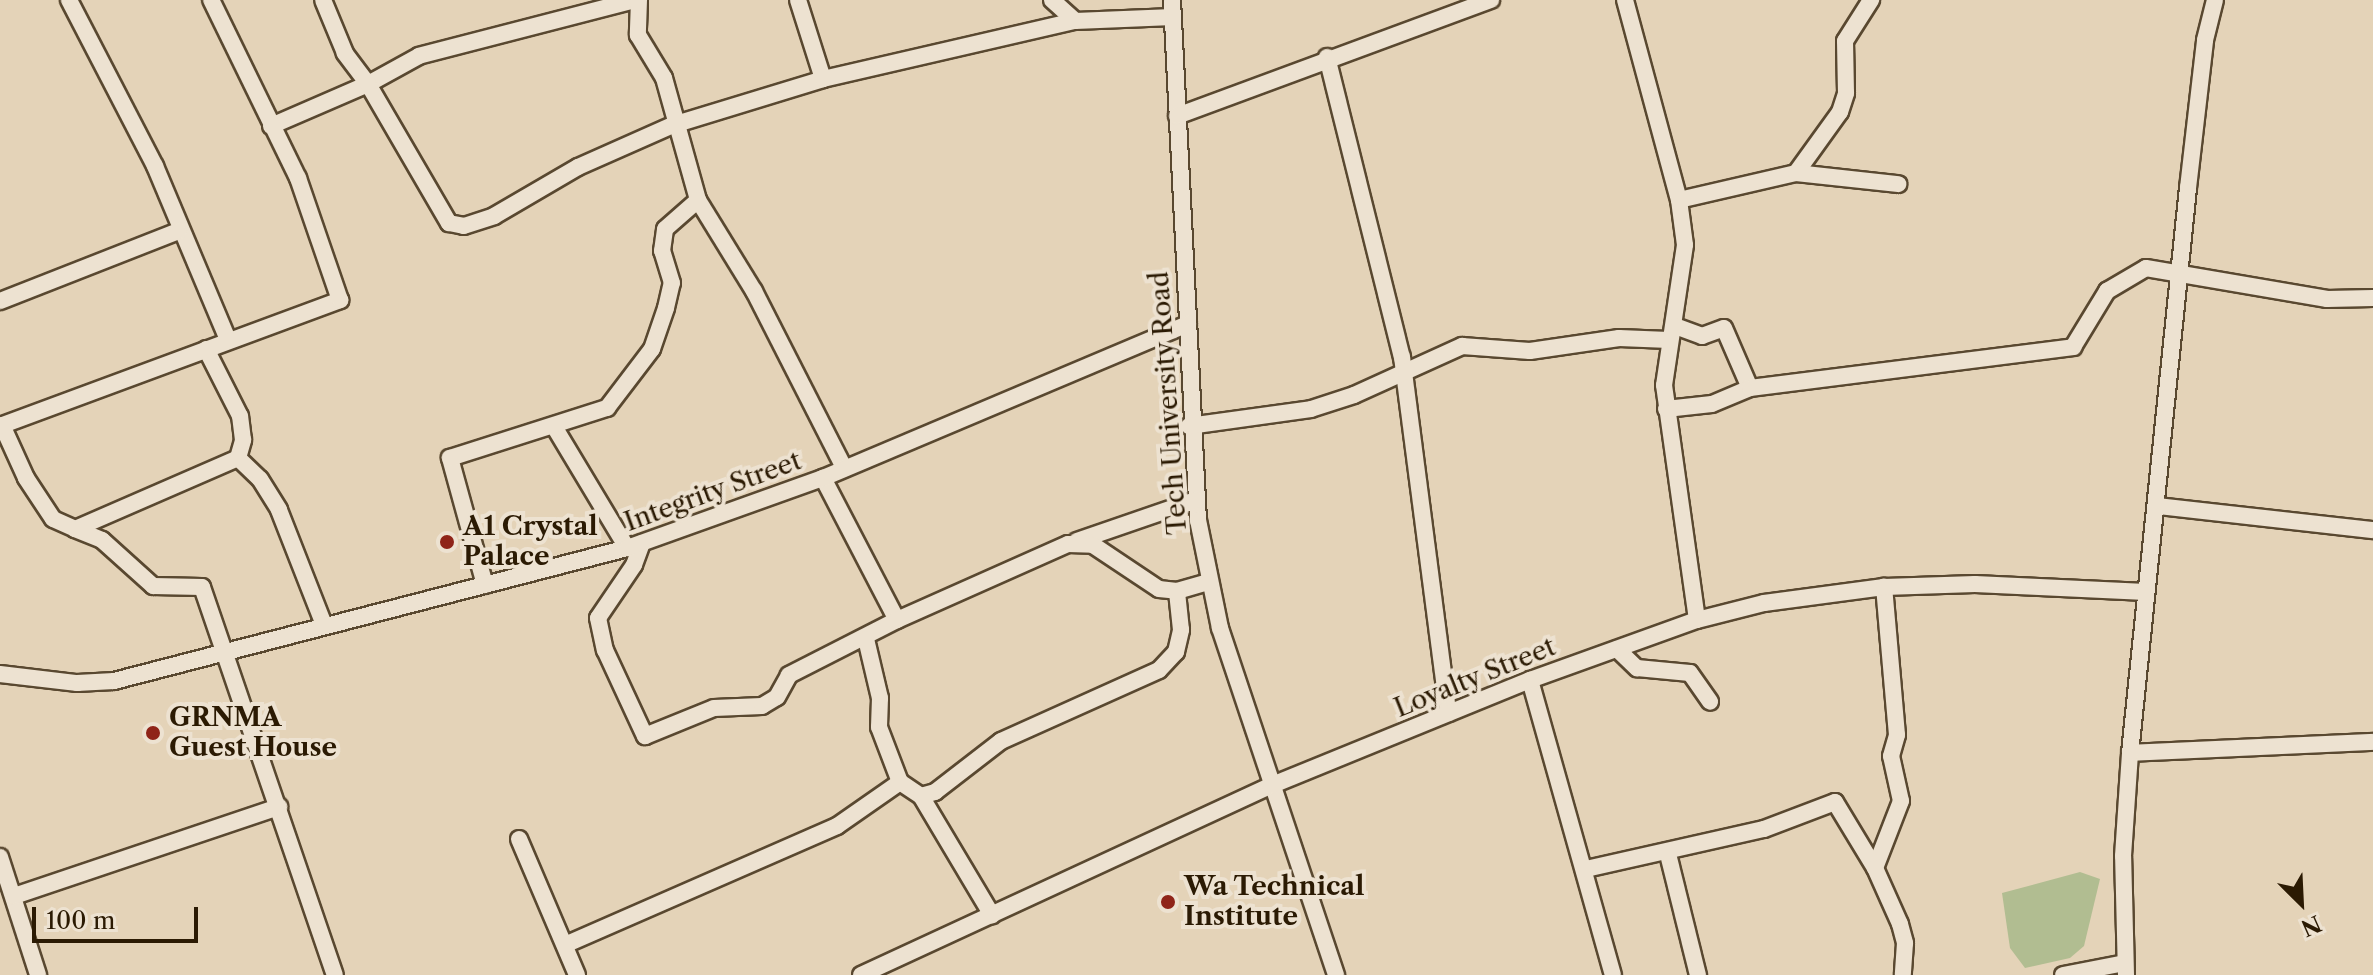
<!DOCTYPE html>
<html>
<head>
<meta charset="utf-8">
<style>
  body { margin:0 }
  #map { position:relative; width:2373px; height:975px; overflow:hidden; background:#e4d3b8; font-family:"Libre Caslon Text",serif }
  div>[style] { position:absolute }
  [style*='--x'] { left:calc(var(--x)*1px); top:calc(var(--y)*1px); width:calc(var(--w)*1px); rotate:calc(var(--a)*1deg) }
  .green>* { inset:0; background:#b1bd91 }
  .roads { filter:drop-shadow(2px 0 #594830) drop-shadow(-2px 0 #594830) drop-shadow(0 2px #594830) drop-shadow(0 -2px #594830) }
  .minor>* { height:16px; margin:-8px; padding:0 8px; transform-origin:8px; border-radius:8px; background:#ede2d1 }
  .dots>* { width:22px; height:22px; translate:-50% -50%; box-sizing:border-box; border:4px solid #ede2d1; border-radius:50% }
  span { translate:-50% -50%; white-space:nowrap; text-align:center; line-height:1.15; -webkit-text-stroke:8px #ede2d1; paint-order:stroke }
  .street-label { font-size:26px; color:#2b1a03 }
  .poi-label { font-size:26px; color:#2b1a03; font-weight:700 }
  .left { translate:0 -50%; text-align:left }
  .north { position:absolute; left:2261px; top:863px; width:80px; height:80px; -webkit-text-stroke:6px #ede2d1; paint-order:stroke; rotate:156deg; font-size:22px; font-weight:700; line-height:32px; text-align:center; color:#2b1a03 }
  .north::after { content:''; display:block; margin:auto; width:28px; height:36px; background:#2b1a03; clip-path:polygon(50% 0,100% 100%,50% 72%,0 100%) }
  .scale { position:absolute; left:32px; top:907px; width:166px; height:36px; box-sizing:border-box; border:4px solid #2b1a03; border-top:0; padding-left:10px; font-size:24px; line-height:28px; white-space:nowrap; color:#2b1a03; -webkit-text-stroke:6px #ede2d1; paint-order:stroke }
</style>
</head>
<body>
<div id="map">
  <div class="green">
    <i style="clip-path:polygon(2080px 872px,2100px 879px,2084px 946px,2070px 958px,2025px 968px,2010px 948px,2002px 893px)"></i>
  </div>
  <div class="roads">
    <div class="minor">
      <i style="--x:69;--y:0;--w:187;--a:62.6"></i>
      <i style="--x:155;--y:166;--w:189;--a:67.2"></i>
      <i style="--x:635;--y:0;--w:223;--a:165.5"></i>
      <i style="--x:419;--y:56;--w:58;--a:151.2"></i>
      <i style="--x:368;--y:84;--w:161;--a:59.8"></i>
      <i style="--x:449;--y:223;--w:15;--a:11"></i>
      <i style="--x:464;--y:226;--w:32;--a:-18"></i>
      <i style="--x:494;--y:216;--w:97;--a:-30.3"></i>
      <i style="--x:578;--y:167;--w:104;--a:-23.9"></i>
      <i style="--x:673;--y:125;--w:157;--a:-17"></i>
      <i style="--x:823;--y:79;--w:259;--a:-13"></i>
      <i style="--x:1075;--y:21;--w:98;--a:-2.3"></i>
      <i style="--x:639;--y:0;--w:35;--a:92"></i>
      <i style="--x:638;--y:35;--w:50;--a:58.8"></i>
      <i style="--x:664;--y:78;--w:127;--a:74.4"></i>
      <i style="--x:698;--y:200;--w:107;--a:58.4"></i>
      <i style="--x:754;--y:291;--w:199;--a:63"></i>
      <i style="--x:798;--y:0;--w:83;--a:72.4"></i>
      <i style="--x:1052;--y:0;--w:31;--a:42"></i>
      <i style="--x:1172;--y:0;--w:521;--a:87.14"></i>
      <i style="--x:1198;--y:520;--w:110;--a:78.5"></i>
      <i style="--x:1220;--y:628;--w:366;--a:71.5"></i>
      <i style="--x:1625;--y:0;--w:207;--a:74.9"></i>
      <i style="--x:1679;--y:200;--w:45;--a:82.4"></i>
      <i style="--x:1685;--y:245;--w:142;--a:98.5"></i>
      <i style="--x:1664;--y:385;--w:237;--a:82"></i>
      <i style="--x:1327;--y:57;--w:309;--a:76"></i>
      <i style="--x:1402;--y:357;--w:359;--a:82.6"></i>
      <i style="--x:1177;--y:116;--w:335;--a:-20.3"></i>
      <i style="--x:271;--y:126;--w:106;--a:-23.4"></i>
      <i style="--x:368;--y:84;--w:39;--a:-127"></i>
      <i style="--x:345;--y:53;--w:57;--a:-112.5"></i>
      <i style="--x:1796;--y:173;--w:75;--a:-54.2"></i>
      <i style="--x:1840;--y:112;--w:20;--a:-72"></i>
      <i style="--x:1846;--y:93;--w:52;--a:-91.1"></i>
      <i style="--x:1845;--y:41;--w:49;--a:-57.6"></i>
      <i style="--x:1679;--y:200;--w:120;--a:-13"></i>
      <i style="--x:1796;--y:173;--w:103;--a:6.2"></i>
      <i style="--x:0;--y:301;--w:192;--a:-21.4"></i>
      <i style="--x:1675;--y:326;--w:29;--a:20"></i>
      <i style="--x:1702;--y:336;--w:23;--a:-20"></i>
      <i style="--x:1724;--y:328;--w:65;--a:66.6"></i>
      <i style="--x:1666;--y:409;--w:46;--a:-6.2"></i>
      <i style="--x:1712;--y:404;--w:41;--a:-22.8"></i>
      <i style="--x:1750;--y:388;--w:326;--a:-7.2"></i>
      <i style="--x:2073;--y:347;--w:66;--a:-58.7"></i>
      <i style="--x:2107;--y:291;--w:45;--a:-30.5"></i>
      <i style="--x:2146;--y:268;--w:184;--a:9.7"></i>
      <i style="--x:2327;--y:299;--w:46;--a:-1.2"></i>
      <i style="--x:2;--y:425;--w:58;--a:65.6"></i>
      <i style="--x:26;--y:478;--w:49;--a:56.6"></i>
      <i style="--x:53;--y:519;--w:24;--a:24"></i>
      <i style="--x:75;--y:529;--w:178;--a:-23.5"></i>
      <i style="--x:238;--y:458;--w:19;--a:-74"></i>
      <i style="--x:243;--y:440;--w:24;--a:-97"></i>
      <i style="--x:240;--y:416;--w:75;--a:-116.9"></i>
      <i style="--x:0;--y:426;--w:363;--a:-20.3"></i>
      <i style="--x:340;--y:300;--w:129;--a:-109"></i>
      <i style="--x:298;--y:178;--w:198;--a:-116"></i>
      <i style="--x:1189;--y:426;--w:123;--a:-7.9"></i>
      <i style="--x:1311;--y:409;--w:45;--a:-18"></i>
      <i style="--x:1354;--y:395;--w:119;--a:-24.4"></i>
      <i style="--x:1462;--y:346;--w:68;--a:4.2"></i>
      <i style="--x:1530;--y:351;--w:90;--a:-8.3"></i>
      <i style="--x:1619;--y:338;--w:50;--a:2.3"></i>
      <i style="--x:555;--y:428;--w:140;--a:59"></i>
      <i style="--x:238;--y:458;--w:30;--a:44"></i>
      <i style="--x:260;--y:479;--w:36;--a:58"></i>
      <i style="--x:279;--y:510;--w:123;--a:68.6"></i>
      <i style="--x:823;--y:478;--w:160;--a:62.5"></i>
      <i style="--x:2158;--y:506;--w:216;--a:6.4"></i>
      <i style="--x:75;--y:529;--w:29;--a:22"></i>
      <i style="--x:102;--y:540;--w:69;--a:42"></i>
      <i style="--x:153;--y:586;--w:49;--a:1.2"></i>
      <i style="--x:202;--y:587;--w:410;--a:71.1"></i>
      <i style="--x:1077;--y:541;--w:126;--a:-19"></i>
      <i style="--x:642;--y:543;--w:23;--a:110"></i>
      <i style="--x:634;--y:565;--w:64;--a:124.2"></i>
      <i style="--x:598;--y:618;--w:33;--a:78"></i>
      <i style="--x:605;--y:650;--w:95;--a:65.1"></i>
      <i style="--x:645;--y:736;--w:74;--a:-22.1"></i>
      <i style="--x:714;--y:708;--w:48;--a:-2.4"></i>
      <i style="--x:762;--y:706;--w:17;--a:-31"></i>
      <i style="--x:777;--y:697;--w:25;--a:-61"></i>
      <i style="--x:789;--y:675;--w:121;--a:-27"></i>
      <i style="--x:897;--y:620;--w:187;--a:-24"></i>
      <i style="--x:1068;--y:544;--w:25;--a:2"></i>
      <i style="--x:1093;--y:545;--w:79;--a:33.7"></i>
      <i style="--x:1159;--y:589;--w:18;--a:6"></i>
      <i style="--x:1177;--y:591;--w:33;--a:-16"></i>
      <i style="--x:485;--y:585;--w:132;--a:-105.4"></i>
      <i style="--x:450;--y:458;--w:165;--a:-17.7"></i>
      <i style="--x:607;--y:408;--w:74;--a:-52.7"></i>
      <i style="--x:652;--y:349;--w:43;--a:-71.1"></i>
      <i style="--x:666;--y:308;--w:26;--a:-77"></i>
      <i style="--x:672;--y:283;--w:34;--a:-107"></i>
      <i style="--x:662;--y:251;--w:22;--a:-82"></i>
      <i style="--x:665;--y:229;--w:44;--a:-41.3"></i>
      <i style="--x:866;--y:639;--w:61;--a:76.7"></i>
      <i style="--x:880;--y:698;--w:29;--a:92"></i>
      <i style="--x:879;--y:727;--w:59;--a:69.1"></i>
      <i style="--x:900;--y:782;--w:25;--a:34"></i>
      <i style="--x:921;--y:796;--w:15;--a:-16"></i>
      <i style="--x:935;--y:792;--w:83;--a:-37.7"></i>
      <i style="--x:1001;--y:741;--w:173;--a:-24.2"></i>
      <i style="--x:1159;--y:670;--w:25;--a:-47"></i>
      <i style="--x:1176;--y:652;--w:23;--a:-77"></i>
      <i style="--x:1181;--y:630;--w:39;--a:-96"></i>
      <i style="--x:1617;--y:649;--w:28;--a:44"></i>
      <i style="--x:1637;--y:668;--w:53;--a:5.4"></i>
      <i style="--x:1690;--y:673;--w:35;--a:55"></i>
      <i style="--x:0;--y:674;--w:78;--a:6.7"></i>
      <i style="--x:77;--y:683;--w:37;--a:-3"></i>
      <i style="--x:114;--y:681;--w:530;--a:-14.53"></i>
      <i style="--x:627;--y:548;--w:208;--a:-19.7"></i>
      <i style="--x:823;--y:478;--w:396;--a:-22.9"></i>
      <i style="--x:1530;--y:680;--w:306;--a:74.3"></i>
      <i style="--x:2130;--y:753;--w:243;--a:-2.6"></i>
      <i style="--x:921;--y:796;--w:139;--a:59.2"></i>
      <i style="--x:519;--y:839;--w:148;--a:66.9"></i>
      <i style="--x:1668;--y:854;--w:125;--a:76.1"></i>
      <i style="--x:0;--y:857;--w:124;--a:72.1"></i>
      <i style="--x:1875;--y:868;--w:72;--a:-68.8"></i>
      <i style="--x:1901;--y:801;--w:46;--a:-102.5"></i>
      <i style="--x:1891;--y:756;--w:22;--a:-74"></i>
      <i style="--x:1897;--y:735;--w:149;--a:-95"></i>
      <i style="--x:1586;--y:869;--w:182;--a:-12.7"></i>
      <i style="--x:1764;--y:829;--w:76;--a:-20.8"></i>
      <i style="--x:1835;--y:802;--w:77;--a:58.8"></i>
      <i style="--x:1875;--y:868;--w:61;--a:65.9"></i>
      <i style="--x:1900;--y:924;--w:20;--a:75"></i>
      <i style="--x:1905;--y:943;--w:32;--a:94"></i>
      <i style="--x:14;--y:896;--w:280;--a:-18.6"></i>
      <i style="--x:567;--y:944;--w:295;--a:-23.6"></i>
      <i style="--x:837;--y:826;--w:77;--a:-34.9"></i>
      <i style="--x:861;--y:975;--w:451;--a:-24.8"></i>
      <i style="--x:1270;--y:786;--w:281;--a:-22.2"></i>
      <i style="--x:1530;--y:680;--w:177;--a:-19.8"></i>
      <i style="--x:1697;--y:620;--w:69;--a:-14.2"></i>
      <i style="--x:1764;--y:603;--w:121;--a:-7.6"></i>
      <i style="--x:1884;--y:587;--w:91;--a:-1.9"></i>
      <i style="--x:1975;--y:584;--w:171;--a:2.7"></i>
      <i style="--x:2063;--y:975;--w:63;--a:-11"></i>
      <i style="--x:2126;--y:975;--w:119;--a:-91.4"></i>
      <i style="--x:2123;--y:856;--w:103;--a:-86.1"></i>
      <i style="--x:2130;--y:753;--w:568;--a:-84.14"></i>
      <i style="--x:2188;--y:188;--w:149;--a:-83.4"></i>
      <i style="--x:2205;--y:40;--w:41;--a:-76"></i>
    </div>
  </div>
  <div class="dots">
    <i style="left:447px;top:542px;background:#8f2418"></i>
    <i style="left:153px;top:733px;background:#8f2418"></i>
    <i style="left:1168px;top:902px;background:#8f2418"></i>
  </div>
  <div class="street-label">
    <span style="left:1169px;top:403px;rotate:-94deg">Tech University Road</span>
    <span style="left:713px;top:492px;rotate:-20deg">Integrity Street</span>
    <span style="left:1475px;top:678px;rotate:-22deg">Loyalty Street</span>
  </div>
  <div class="poi-label">
    <span class="left" style="left:463px;top:542px">A1 Crystal<br>Palace</span>
    <span class="left" style="left:169px;top:733px">GRNMA<br>Guest House</span>
    <span class="left" style="left:1184px;top:902px">Wa Technical<br>Institute</span>
  </div>
  <div class="north">N</div>
  <div class="scale">100 m</div>
</div>
</body>
</html>
